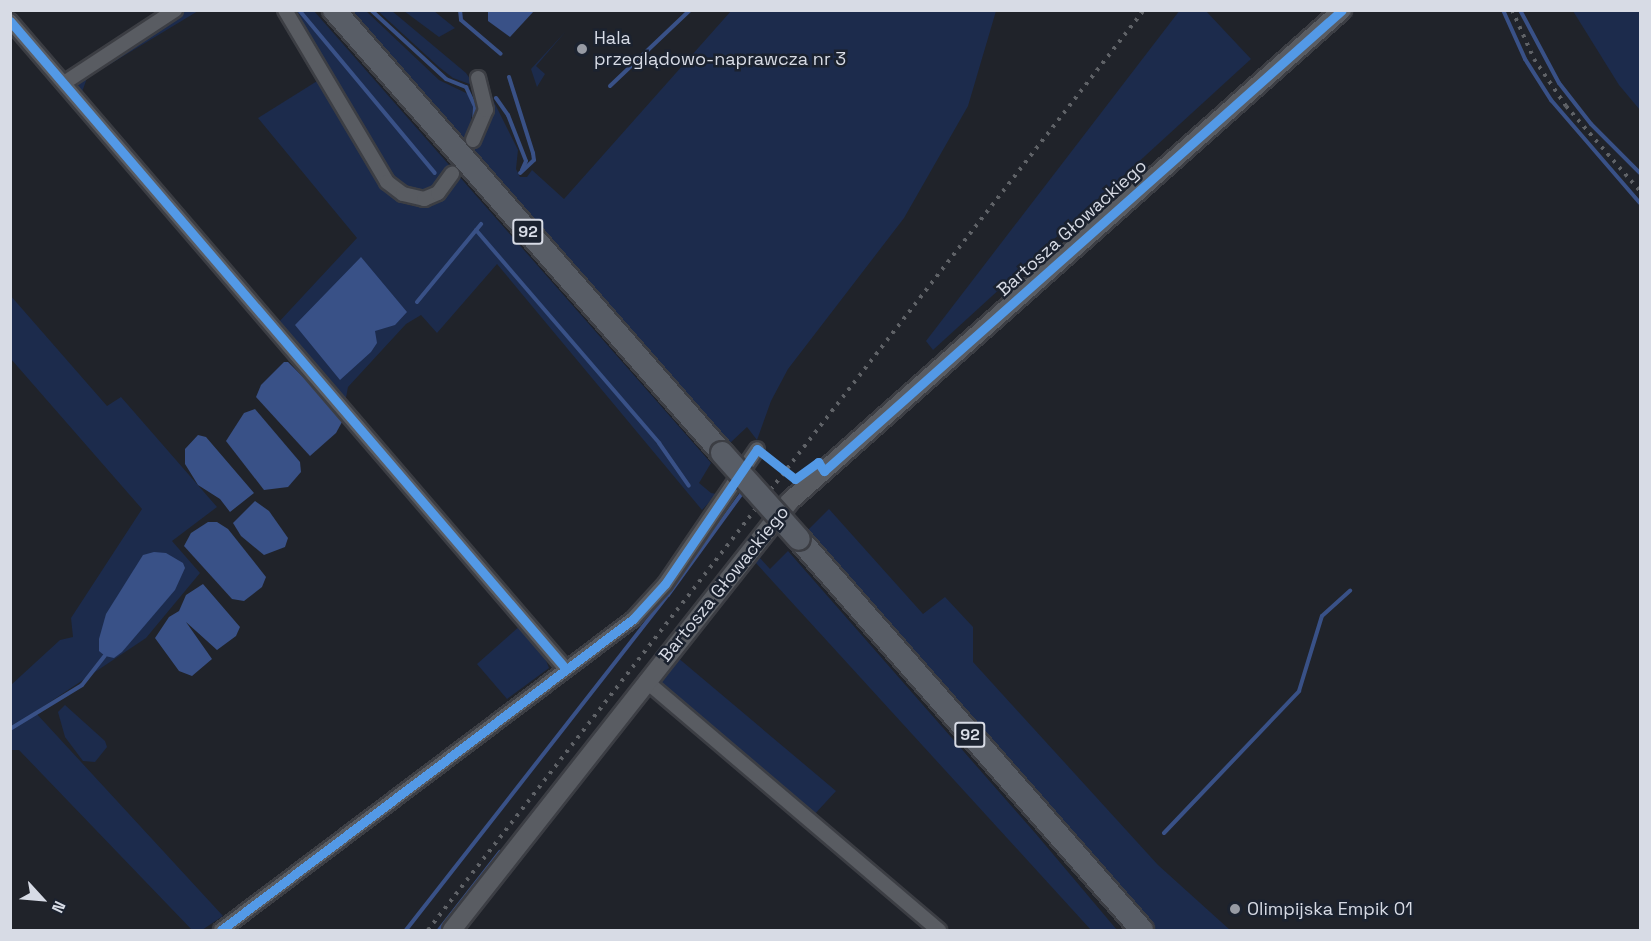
<!DOCTYPE html>
<html>
<head>
<meta charset="utf-8">
<style>
  body { margin:0 }
  #map { position:relative; width:1651px; height:941px; overflow:hidden; background:#20232a; font-family:"Space Grotesk",sans-serif }
  div>[style] { position:absolute }
  [style*='--x'] { left:calc(var(--x)*1px); top:calc(var(--y)*1px); width:calc(var(--w)*1px); rotate:calc(var(--a)*1deg) }
  .green>* { inset:0; background:#1c2b4c }
  .water>* { inset:0; background:#395187 }
  .stream>* { height:4px; margin:-2px; padding:0 2px; transform-origin:2px; border-radius:2px; background:#395187 }
  .roads { filter:drop-shadow(2px 0 #3c3e44) drop-shadow(-2px 0 #3c3e44) drop-shadow(0 2px #3c3e44) drop-shadow(0 -2px #3c3e44) }
  .minor>* { height:14px; margin:-7px; padding:0 7px; transform-origin:7px; border-radius:7px; background:#595c62 }
  .tertiary>* { height:18px; margin:-9px; padding:0 9px; transform-origin:9px; border-radius:9px; background:#595c62 }
  .primary>* { height:22px; margin:-11px; padding:0 11px; transform-origin:11px; border-radius:11px; background:#585d66 }
  .rail>* { height:4px; margin-top:-2px; transform-origin:0; background:repeating-linear-gradient(90deg,#5f6267 0 3px,transparent 0 9px) }
  .bridges { filter:drop-shadow(2px 0 #3c3e44) drop-shadow(-2px 0 #3c3e44) drop-shadow(0 2px #3c3e44) drop-shadow(0 -2px #3c3e44) }
  .primary-bridge>* { height:22px; margin:-11px; padding:0 11px; transform-origin:11px; border-radius:11px; background:#585d66 }
  .cycleway>* { height:9px; margin:-4.5px; padding:0 4.5px; transform-origin:4.5px; border-radius:4.5px; background:#5399e6 }
  .dots>* { width:16px; height:16px; translate:-50% -50%; box-sizing:border-box; border:3px solid #1b222f; border-radius:50% }
  span { translate:-50% -50%; white-space:nowrap; text-align:center; line-height:1.15; -webkit-text-stroke:5px #1b222f; paint-order:stroke }
  .shield-label span { padding:2px 4px; background:#1b222f; border:2px solid; border-radius:4px; -webkit-text-stroke-width:0 }
  .shield-label { font-size:16px; color:#d7dbe5; font-weight:700 }
  .poi-label { font-size:18px; color:#d7dbe5 }
  .left { translate:0 -50%; text-align:left }
  .street-label { font-size:18px; color:#d7dbe5 }
  .frame { position:absolute; inset:0; border:12px solid #d7dbe5; pointer-events:none }
  .north { position:absolute; left:12px; top:869px; width:60px; height:60px; -webkit-text-stroke:4px #1b222f; paint-order:stroke; rotate:116deg; font-size:16px; font-weight:700; line-height:24px; text-align:center; color:#d7dbe5 }
  .north::after { content:''; display:block; margin:auto; width:21px; height:27px; background:#d7dbe5; clip-path:polygon(50% 0,100% 100%,50% 72%,0 100%) }
</style>
</head>
<body>
<div id="map">
  <div class="green">
    <i style="clip-path:polygon(1180px 10px,1206px 11px,1251px 59px,933px 350px,926px 341px)"></i>
    <i style="clip-path:polygon(182px 11px,198px 11px,87px 78px,81px 95px,75px 89px,79px 79px)"></i>
    <i style="clip-path:polygon(291px 11px,314px 11px,450px 166px,435px 188px,411px 192px,390px 178px)"></i>
    <i style="clip-path:polygon(349px 11px,366px 11px,439px 80px,468px 94px,473px 105px,469px 136px,479px 139px,490px 117px,490px 102px,493px 100px,518px 150px,516px 169px,520px 177px,527px 177px,532px 170px,564px 199px,731px 11px,996px 11px,968px 106px,904px 218px,788px 369px,771px 401px,757px 440px,747px 427px,729px 444px)"></i>
    <i style="clip-path:polygon(378px 11px,392px 11px,466px 73px,475px 86px,453px 78px,439px 67px)"></i>
    <i style="clip-path:polygon(404px 11px,434px 11px,455px 28px,439px 37px)"></i>
    <i style="clip-path:polygon(1573px 11px,1640px 11px,1640px 110px,1619px 85px)"></i>
    <i style="clip-path:polygon(566px 31px,536px 66px,545px 74px,537px 87px,531px 69px)"></i>
    <i style="clip-path:polygon(322px 78px,390px 194px,412px 206px,427px 205px,442px 197px,458px 175px,711px 463px,699px 483px,711px 493px,717px 494px,702px 510px,497px 264px,437px 333px,421px 315px,406px 324px,348px 387px,345px 403px,277px 324px,357px 238px,258px 118px)"></i>
    <i style="clip-path:polygon(10px 295px,107px 406px,121px 397px,217px 507px,172px 541px,200px 573px,146px 638px,35px 712px,223px 916px,202px 930px,192px 930px,19px 750px,11px 750px,11px 685px,60px 640px,73px 637px,71px 618px,142px 509px,11px 359px)"></i>
    <i style="clip-path:polygon(829px 509px,923px 614px,945px 597px,973px 627px,973px 662px,1158px 865px,1230px 930px,1156px 930px,806px 532px)"></i>
    <i style="clip-path:polygon(788px 551px,1036px 834px,1117px 930px,1091px 930px,755px 562px,759px 557px,770px 569px)"></i>
    <i style="clip-path:polygon(522px 624px,541px 648px,549px 668px,507px 699px,477px 664px)"></i>
    <i style="clip-path:polygon(677px 657px,836px 791px,813px 816px,659px 686px,659px 680px)"></i>
    <i style="clip-path:polygon(65px 705px,105px 741px,107px 747px,95px 762px,83px 761px,65px 737px,58px 712px)"></i>
  </div>
  <div class="water">
    <i style="clip-path:polygon(488px 11px,488px 10px,534px 11px,510px 37px,488px 21px)"></i>
    <i style="clip-path:polygon(361px 257px,407px 312px,395px 325px,375px 331px,377px 343px,371px 352px,340px 380px,295px 325px)"></i>
    <i style="clip-path:polygon(284px 362px,288px 362px,309px 383px,342px 422px,336px 433px,310px 456px,256px 397px,261px 385px)"></i>
    <i style="clip-path:polygon(255px 409px,300px 462px,301px 472px,288px 487px,264px 490px,226px 441px,244px 413px)"></i>
    <i style="clip-path:polygon(198px 435px,206px 437px,254px 493px,230px 512px,220px 499px,198px 485px,185px 464px,185px 449px)"></i>
    <i style="clip-path:polygon(255px 501px,269px 511px,288px 538px,285px 547px,264px 555px,241px 536px,233px 523px)"></i>
    <i style="clip-path:polygon(208px 522px,217px 522px,228px 529px,266px 577px,262px 587px,244px 601px,232px 599px,184px 546px,191px 533px)"></i>
    <i style="clip-path:polygon(154px 552px,166px 553px,183px 563px,185px 568px,175px 590px,122px 652px,114px 658px,105px 656px,99px 651px,99px 639px,106px 614px,143px 555px)"></i>
    <i style="clip-path:polygon(203px 584px,240px 627px,236px 636px,217px 650px,186px 622px,212px 659px,192px 676px,179px 671px,155px 638px,169px 617px,179px 611px,186px 595px)"></i>
  </div>
  <div class="stream">
    <i style="--x:299;--y:10;--w:212;--a:50.2"></i>
    <i style="--x:371;--y:10;--w:102;--a:42.6"></i>
    <i style="--x:446;--y:79;--w:22;--a:22"></i>
    <i style="--x:466;--y:87;--w:21;--a:65"></i>
    <i style="--x:475;--y:106;--w:13;--a:94"></i>
    <i style="--x:460;--y:10;--w:10;--a:84"></i>
    <i style="--x:461;--y:20;--w:52;--a:40.4"></i>
    <i style="--x:1503;--y:10;--w:54;--a:65.8"></i>
    <i style="--x:1525;--y:59;--w:49;--a:57.6"></i>
    <i style="--x:1551;--y:100;--w:136;--a:49.2"></i>
    <i style="--x:1520;--y:10;--w:83;--a:61.9"></i>
    <i style="--x:1559;--y:83;--w:52;--a:52"></i>
    <i style="--x:1591;--y:124;--w:69;--a:45"></i>
    <i style="--x:509;--y:77;--w:80;--a:72.5"></i>
    <i style="--x:533;--y:153;--w:7;--a:82"></i>
    <i style="--x:534;--y:160;--w:19;--a:137"></i>
    <i style="--x:610;--y:86;--w:110;--a:-43.5"></i>
    <i style="--x:496;--y:98;--w:21;--a:55"></i>
    <i style="--x:508;--y:115;--w:49;--a:68.6"></i>
    <i style="--x:526;--y:161;--w:10;--a:114"></i>
    <i style="--x:476;--y:230;--w:281;--a:49.3"></i>
    <i style="--x:659;--y:443;--w:52;--a:55.1"></i>
    <i style="--x:417;--y:302;--w:101;--a:-50.6"></i>
    <i style="--x:10;--y:729;--w:84;--a:-31.4"></i>
    <i style="--x:82;--y:685;--w:37;--a:-52"></i>
    <i style="--x:1164;--y:833;--w:196;--a:-46.4"></i>
    <i style="--x:1299;--y:691;--w:78;--a:-73"></i>
    <i style="--x:1322;--y:616;--w:38;--a:-42"></i>
    <i style="--x:406;--y:930;--w:425;--a:-52"></i>
    <i style="--x:668;--y:595;--w:131;--a:-54"></i>
    <i style="--x:439;--y:930;--w:99;--a:-52"></i>
  </div>
  <div class="roads">
    <div class="minor">
      <i style="--x:285;--y:10;--w:200;--a:59.3"></i>
      <i style="--x:387;--y:182;--w:20;--a:37"></i>
      <i style="--x:403;--y:194;--w:22;--a:13"></i>
      <i style="--x:424;--y:199;--w:15;--a:-23"></i>
      <i style="--x:438;--y:193;--w:24;--a:-54"></i>
      <i style="--x:10;--y:21;--w:854;--a:49.37"></i>
      <i style="--x:64;--y:83;--w:133;--a:-33.3"></i>
      <i style="--x:473;--y:140;--w:33;--a:-67"></i>
      <i style="--x:486;--y:110;--w:33;--a:-104"></i>
      <i style="--x:646;--y:681;--w:385;--a:40.4"></i>
      <i style="--x:221;--y:930;--w:516;--a:-37.05"></i>
      <i style="--x:633;--y:619;--w:47;--a:-47.6"></i>
      <i style="--x:665;--y:584;--w:163;--a:-55.7"></i>
    </div>
    <div class="tertiary">
      <i style="--x:452;--y:930;--w:546;--a:-51.77"></i>
      <i style="--x:790;--y:501;--w:739;--a:-41.65"></i>
    </div>
    <div class="primary">
      <i style="--x:334;--y:10;--w:589;--a:48.79"></i>
      <i style="--x:799;--y:539;--w:520;--a:48.74"></i>
    </div>
  </div>
  <div class="rail">
    <i style="--x:1512;--y:10;--w:54;--a:65.8"></i>
    <i style="--x:1534;--y:59;--w:57;--a:55.8"></i>
    <i style="--x:1566;--y:106;--w:113;--a:49"></i>
    <i style="--x:428;--y:930;--w:1166;--a:-52.11"></i>
  </div>
  <div class="bridges">
    <div class="primary-bridge">
      <i style="--x:722;--y:453;--w:115;--a:48.2"></i>
    </div>
  </div>
  <div class="cycleway">
    <i style="--x:10;--y:21;--w:854;--a:49.37"></i>
    <i style="--x:221;--y:930;--w:516;--a:-37.05"></i>
    <i style="--x:633;--y:619;--w:47;--a:-47.6"></i>
    <i style="--x:665;--y:584;--w:163;--a:-55.7"></i>
    <i style="--x:757;--y:449;--w:48;--a:38.3"></i>
    <i style="--x:795;--y:479;--w:29;--a:-36"></i>
    <i style="--x:818;--y:462;--w:11;--a:56"></i>
    <i style="--x:824;--y:471;--w:693;--a:-41.67"></i>
  </div>
  <div class="dots">
    <i style="left:582px;top:49px;background:#979ba4"></i>
    <i style="left:1235px;top:909px;background:#979ba4"></i>
  </div>
  <div class="shield-label">
    <span style="left:528px;top:232px">92</span>
    <span style="left:970px;top:735px">92</span>
  </div>
  <div class="poi-label">
    <span class="left" style="left:594px;top:49px">Hala<br>przeglądowo-naprawcza nr 3</span>
    <span class="left" style="left:1247px;top:909px">Olimpijska Empik 01</span>
  </div>
  <div class="street-label">
    <span style="left:1072px;top:228px;rotate:-42deg">Bartosza Głowackiego</span>
    <span style="left:724px;top:584px;rotate:-51deg">Bartosza Głowackiego</span>
  </div>
  <div class="frame"></div>
  <div class="north">N</div>
</div>
</body>
</html>
